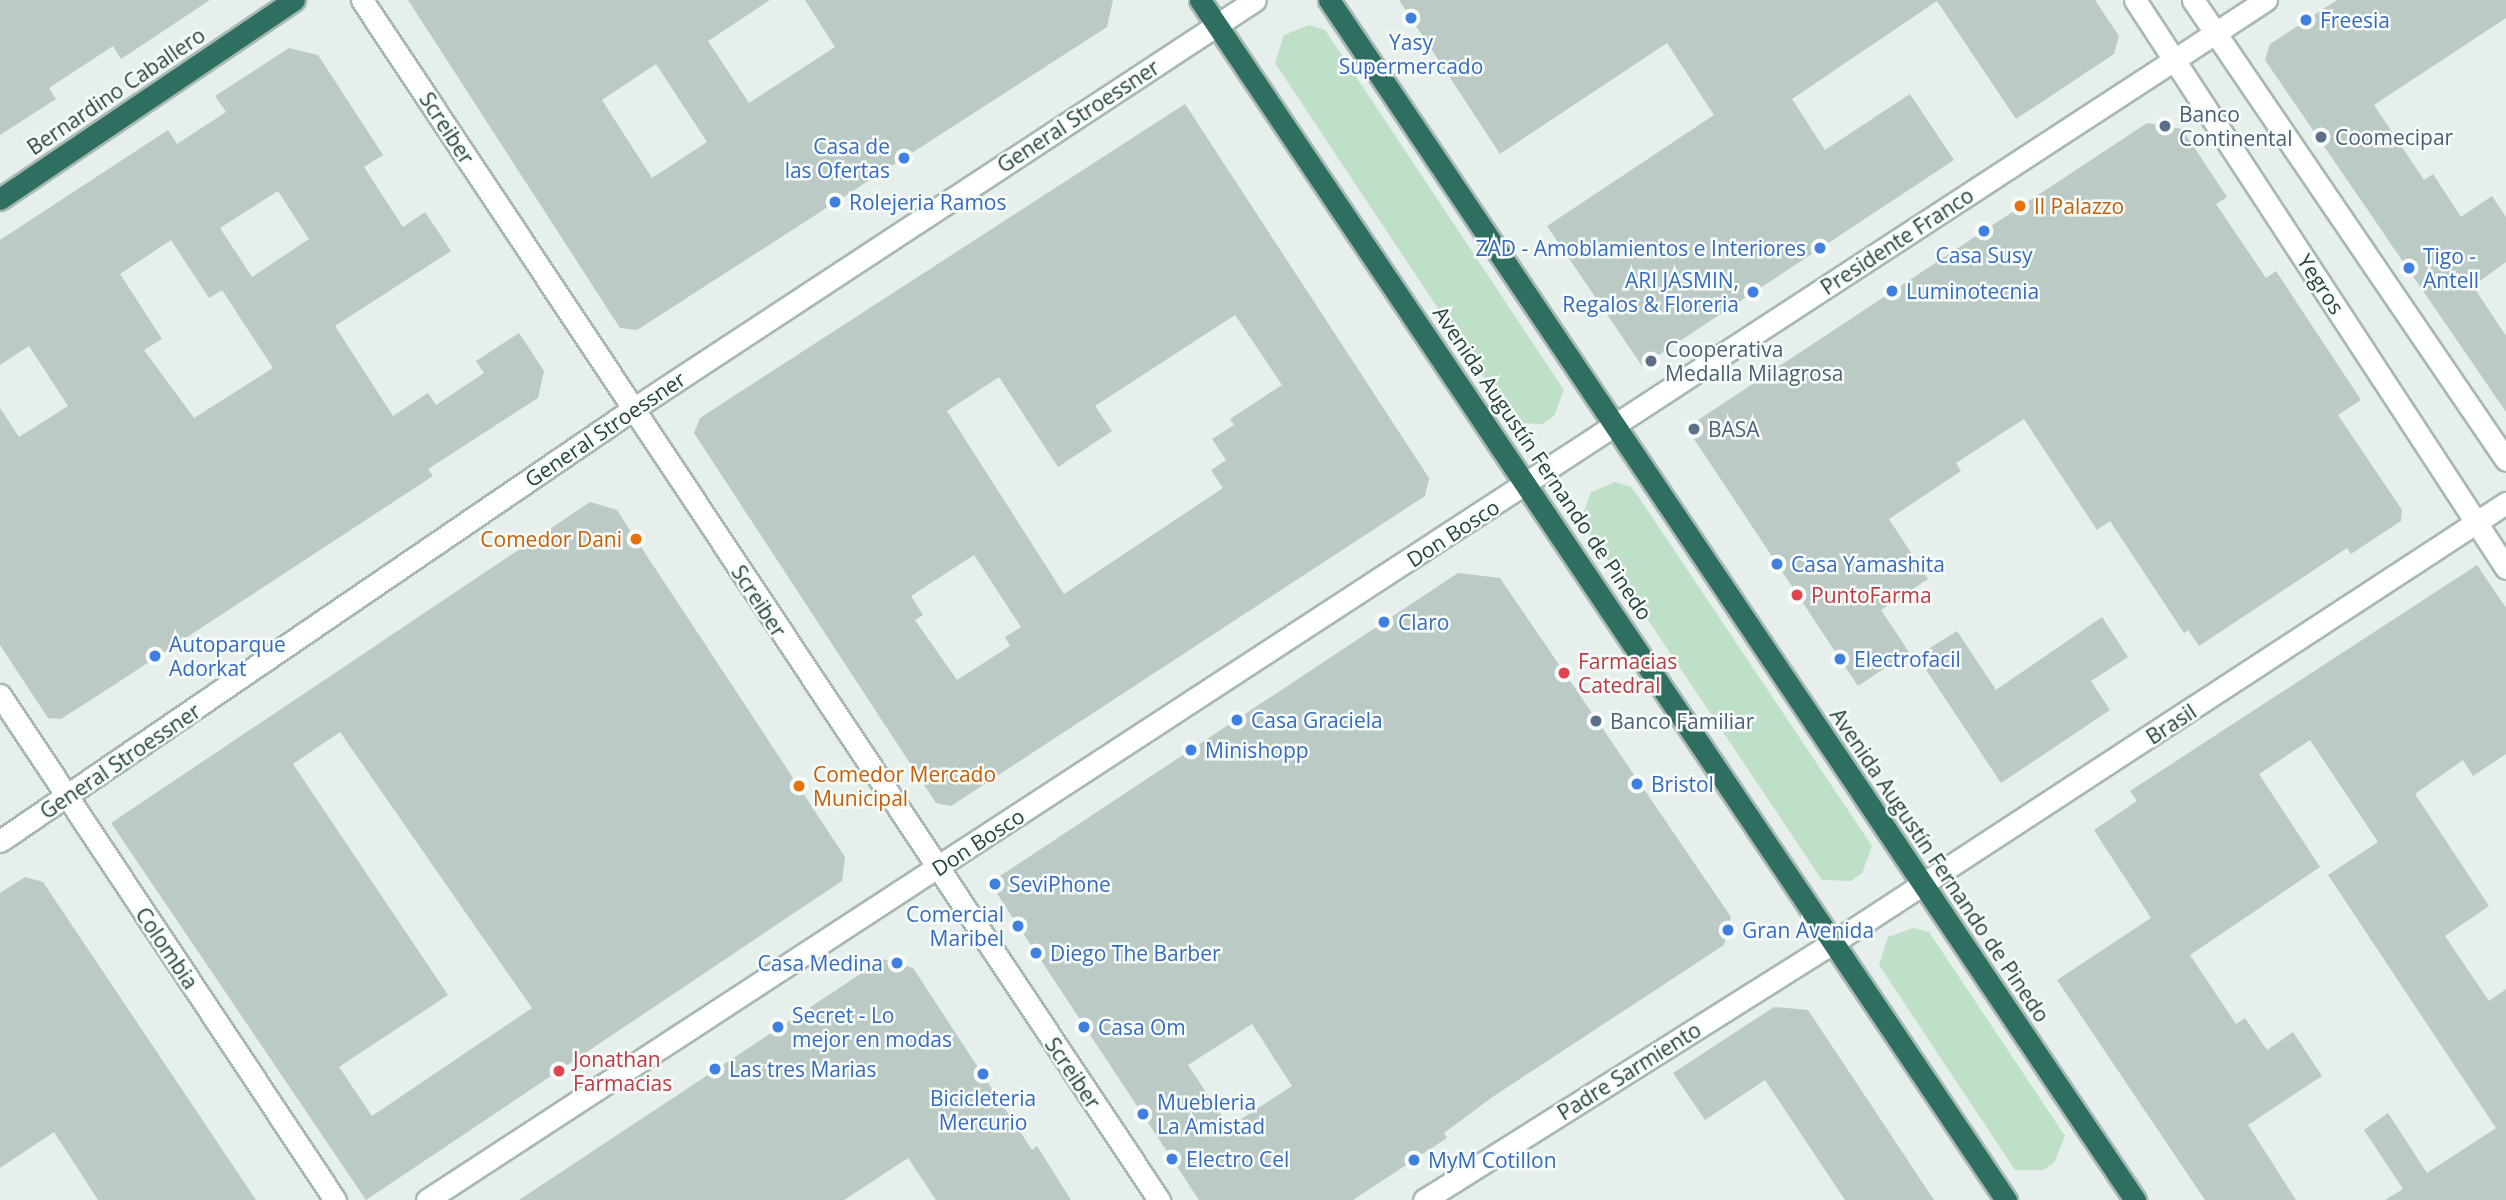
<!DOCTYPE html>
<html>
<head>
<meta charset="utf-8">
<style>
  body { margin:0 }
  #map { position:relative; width:2506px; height:1200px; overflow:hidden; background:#e6efeb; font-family:"Open Sans",sans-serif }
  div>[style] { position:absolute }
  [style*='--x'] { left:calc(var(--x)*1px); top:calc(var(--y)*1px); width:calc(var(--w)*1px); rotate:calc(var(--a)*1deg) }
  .green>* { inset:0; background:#bfe0c8 }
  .building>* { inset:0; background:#bbcac4 }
  .roads { filter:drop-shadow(2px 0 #a8b8b2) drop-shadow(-2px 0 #a8b8b2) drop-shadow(0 2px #a8b8b2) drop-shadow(0 -2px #a8b8b2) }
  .minor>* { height:21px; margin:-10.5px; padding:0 10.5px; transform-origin:10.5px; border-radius:10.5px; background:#fff }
  .highway>* { height:21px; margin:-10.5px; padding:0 10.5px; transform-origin:10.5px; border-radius:10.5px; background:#2f6f62 }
  .dots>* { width:19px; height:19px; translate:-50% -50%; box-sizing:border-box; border:4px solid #f7fbf9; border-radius:50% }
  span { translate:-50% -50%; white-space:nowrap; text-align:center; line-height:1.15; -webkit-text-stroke:5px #f7fbf9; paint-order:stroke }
  .shop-label { font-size:21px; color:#366cbe }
  .left { translate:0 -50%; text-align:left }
  .right { translate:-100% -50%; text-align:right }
  .street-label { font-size:21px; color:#24423a }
  .service-label { font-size:21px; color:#4e5e75 }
  .food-label { font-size:21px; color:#c56008 }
  .health-label { font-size:21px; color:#be3a42 }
</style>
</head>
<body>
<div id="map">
  <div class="green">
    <i style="clip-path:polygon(1309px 25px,1325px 30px,1564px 390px,1554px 416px,1543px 424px,1514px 423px,1275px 63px,1284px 35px)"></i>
    <i style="clip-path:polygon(1615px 482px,1631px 487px,1638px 496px,1872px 846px,1862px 873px,1851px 881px,1822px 880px,1581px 520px,1591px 492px)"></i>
    <i style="clip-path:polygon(1913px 928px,1929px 932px,2065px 1136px,2054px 1163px,2043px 1170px,2015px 1170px,1879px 965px,1888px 937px)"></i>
  </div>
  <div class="building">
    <i style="clip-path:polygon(0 0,210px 0,121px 59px,113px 46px,49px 88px,56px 99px,0 135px)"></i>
    <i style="clip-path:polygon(evenodd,408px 0,770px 0,708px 41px,749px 103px,835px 47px,805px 0,1113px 0,1107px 27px,637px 330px,620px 328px,408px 0,656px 64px,707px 142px,652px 178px,602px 100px,656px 64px)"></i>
    <i style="clip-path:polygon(1399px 0,2095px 0,2119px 36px,2114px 54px,2016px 119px,1937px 1px,1792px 99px,1825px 150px,1910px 94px,1954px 160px,1642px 366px,1547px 226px,1714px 115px,1667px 43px,1500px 154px)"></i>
    <i style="clip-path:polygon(2337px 0,2506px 0,2506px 18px,2374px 105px,2424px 180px,2433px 174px,2461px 217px,2492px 196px,2506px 217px,2506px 262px,2473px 286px,2506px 336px,2506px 412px,2265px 60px,2270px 44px)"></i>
    <i style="clip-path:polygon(evenodd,289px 48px,318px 55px,383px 155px,364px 167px,403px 227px,425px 212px,451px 251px,335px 326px,393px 416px,428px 393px,436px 405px,484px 373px,476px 361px,519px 333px,544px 371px,538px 398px,428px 469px,433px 476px,117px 683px,61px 719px,48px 718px,0 645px,0 408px,19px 437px,68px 406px,29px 346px,0 365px,0 240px,168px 130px,177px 144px,226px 112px,215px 96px,289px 48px,278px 191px,309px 239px,252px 277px,220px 228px,278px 191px,289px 48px,171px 240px,209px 298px,222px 290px,273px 368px,194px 418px,144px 350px,162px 339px,120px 274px,171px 240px)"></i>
    <i style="clip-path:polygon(evenodd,1185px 104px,1429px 478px,1425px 496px,951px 806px,936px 803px,694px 433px,700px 418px,726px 401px,1185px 104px,1235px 315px,1282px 385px,1230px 419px,1234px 425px,1212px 439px,1226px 460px,1211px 470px,1223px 488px,1064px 594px,947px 411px,999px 377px,1058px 467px,1112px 431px,1095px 406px,1235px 315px,1185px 104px,974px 555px,1021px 627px,1005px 637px,1010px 646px,957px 680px,915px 620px,923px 615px,911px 596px,974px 555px)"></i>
    <i style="clip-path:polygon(2147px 123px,2182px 129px,2227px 197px,2216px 204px,2266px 278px,2276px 271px,2361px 400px,2338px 415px,2402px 510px,2401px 521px,2351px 554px,2347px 548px,2199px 646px,2188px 630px,2184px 633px,2110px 521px,2097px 530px,2024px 419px,1956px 463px,1961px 471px,1889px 519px,1928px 579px,1881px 610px,1909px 652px,1858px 686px,1692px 436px,1695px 422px)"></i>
    <i style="clip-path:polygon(evenodd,590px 502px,617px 510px,624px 521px,845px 857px,842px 881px,366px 1200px,111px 823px,590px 502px,340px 732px,532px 1008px,372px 1116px,339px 1067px,448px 995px,293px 764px,340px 732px)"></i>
    <i style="clip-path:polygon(2477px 565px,2506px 608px,2506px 754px,2473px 776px,2463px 760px,2415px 794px,2489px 906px,2445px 936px,2489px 1001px,2506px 989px,2506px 1200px,2385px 1200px,2403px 1189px,2364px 1130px,2388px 1113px,2427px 1173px,2496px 1128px,2328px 875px,2378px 842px,2310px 740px,2259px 774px,2320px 867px,2190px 955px,2236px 1024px,2245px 1018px,2267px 1050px,2293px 1032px,2322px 1076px,2248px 1125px,2296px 1200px,2205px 1200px,2057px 980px,2151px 918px,2094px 830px,2137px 801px,2130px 791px)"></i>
    <i style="clip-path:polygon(evenodd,1458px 573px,1500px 578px,1731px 917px,1724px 945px,1491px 1098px,1444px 1133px,1447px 1138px,1353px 1200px,1199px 1200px,994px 889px,997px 878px,1458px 573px,1252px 1024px,1292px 1086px,1229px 1127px,1188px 1065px,1252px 1024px)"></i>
    <i style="clip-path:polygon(2102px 617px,2128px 657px,2091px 681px,2110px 710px,2001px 783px,1917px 656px,1957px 631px,1996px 690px)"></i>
    <i style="clip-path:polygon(25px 877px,43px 882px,256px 1200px,98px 1200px,54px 1132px,0 1168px,0 893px)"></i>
    <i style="clip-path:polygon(883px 959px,913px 968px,1032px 1150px,1037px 1146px,1071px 1200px,936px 1200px,908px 1158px,844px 1200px,519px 1200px)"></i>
    <i style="clip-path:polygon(1774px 1007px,1808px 1010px,1934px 1200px,1845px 1200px,1765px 1080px,1705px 1120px,1673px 1073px)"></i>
  </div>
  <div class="roads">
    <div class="minor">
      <i style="--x:362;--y:0;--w:1441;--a:56.41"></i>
      <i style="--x:2135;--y:0;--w:678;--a:56.85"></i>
      <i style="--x:2193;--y:0;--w:556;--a:55.77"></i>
      <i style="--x:0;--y:695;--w:606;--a:56.44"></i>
      <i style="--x:0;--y:841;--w:766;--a:-34.31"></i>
      <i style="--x:633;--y:409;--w:744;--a:-33.33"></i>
      <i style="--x:427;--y:1200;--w:2196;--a:-33.13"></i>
      <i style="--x:1424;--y:1200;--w:484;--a:-32.2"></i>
      <i style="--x:1834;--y:942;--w:803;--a:-33.16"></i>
    </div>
    <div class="highway">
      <i style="--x:1200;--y:0;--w:1446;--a:56.11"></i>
      <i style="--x:1329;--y:0;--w:1446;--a:56.11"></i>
      <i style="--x:0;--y:199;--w:355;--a:-34.1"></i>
    </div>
  </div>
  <div class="dots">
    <i style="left:1411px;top:18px;background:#3f7fe0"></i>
    <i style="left:2306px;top:20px;background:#3f7fe0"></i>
    <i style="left:2165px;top:126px;background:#5c6f8a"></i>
    <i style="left:2321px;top:137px;background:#5c6f8a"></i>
    <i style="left:904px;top:158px;background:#3f7fe0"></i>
    <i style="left:835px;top:202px;background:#3f7fe0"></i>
    <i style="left:2020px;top:206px;background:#e8710a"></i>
    <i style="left:1984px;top:231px;background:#3f7fe0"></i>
    <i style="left:1820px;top:248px;background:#3f7fe0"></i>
    <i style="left:2409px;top:268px;background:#3f7fe0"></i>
    <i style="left:1892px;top:291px;background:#3f7fe0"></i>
    <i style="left:1753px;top:292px;background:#3f7fe0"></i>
    <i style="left:1651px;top:361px;background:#5c6f8a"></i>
    <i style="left:1694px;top:429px;background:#5c6f8a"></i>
    <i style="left:636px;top:539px;background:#e8710a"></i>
    <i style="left:1777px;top:564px;background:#3f7fe0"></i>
    <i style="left:1797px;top:595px;background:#e0444e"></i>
    <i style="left:1384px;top:622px;background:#3f7fe0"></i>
    <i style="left:155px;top:656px;background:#3f7fe0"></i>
    <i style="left:1840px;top:659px;background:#3f7fe0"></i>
    <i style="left:1564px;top:673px;background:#e0444e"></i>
    <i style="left:1237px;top:720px;background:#3f7fe0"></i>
    <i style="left:1596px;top:721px;background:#5c6f8a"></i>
    <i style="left:1191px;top:750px;background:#3f7fe0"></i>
    <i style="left:1637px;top:784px;background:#3f7fe0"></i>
    <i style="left:799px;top:786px;background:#e8710a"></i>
    <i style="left:995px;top:884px;background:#3f7fe0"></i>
    <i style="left:1018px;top:926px;background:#3f7fe0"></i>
    <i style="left:1728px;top:930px;background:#3f7fe0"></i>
    <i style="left:1036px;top:953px;background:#3f7fe0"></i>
    <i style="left:897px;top:963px;background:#3f7fe0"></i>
    <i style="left:778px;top:1027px;background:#3f7fe0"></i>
    <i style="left:1084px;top:1027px;background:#3f7fe0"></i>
    <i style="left:715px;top:1069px;background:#3f7fe0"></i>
    <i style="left:559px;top:1071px;background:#e0444e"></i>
    <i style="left:983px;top:1074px;background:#3f7fe0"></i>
    <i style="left:1143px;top:1114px;background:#3f7fe0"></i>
    <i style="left:1172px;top:1159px;background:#3f7fe0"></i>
    <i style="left:1414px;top:1160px;background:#3f7fe0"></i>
  </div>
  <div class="shop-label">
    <span class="left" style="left:2320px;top:20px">Freesia</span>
    <span style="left:1411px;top:54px">Yasy<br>Supermercado</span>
    <span class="right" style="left:890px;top:158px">Casa de<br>las Ofertas</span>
    <span class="left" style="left:849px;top:202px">Rolejeria Ramos</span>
    <span class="right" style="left:1806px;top:248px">ZAD - Amoblamientos e Interiores</span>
    <span style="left:1984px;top:255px">Casa Susy</span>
    <span class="left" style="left:2423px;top:268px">Tigo -<br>Antell</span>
    <span class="right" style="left:1739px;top:292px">ARI JASMIN,<br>Regalos &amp; Floreria</span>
    <span class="left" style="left:1906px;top:291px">Luminotecnia</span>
    <span class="left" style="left:1791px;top:564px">Casa Yamashita</span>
    <span class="left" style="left:1398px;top:622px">Claro</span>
    <span class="left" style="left:169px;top:656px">Autoparque<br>Adorkat</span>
    <span class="left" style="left:1854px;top:659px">Electrofacil</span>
    <span class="left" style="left:1251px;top:720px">Casa Graciela</span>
    <span class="left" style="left:1205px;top:750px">Minishopp</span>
    <span class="left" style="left:1651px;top:784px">Bristol</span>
    <span class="left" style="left:1009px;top:884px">SeviPhone</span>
    <span class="right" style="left:1004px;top:926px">Comercial<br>Maribel</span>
    <span class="left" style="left:1742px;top:930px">Gran Avenida</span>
    <span class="left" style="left:1050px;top:953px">Diego The Barber</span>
    <span class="right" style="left:883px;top:963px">Casa Medina</span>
    <span class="left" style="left:792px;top:1027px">Secret - Lo<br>mejor en modas</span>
    <span class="left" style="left:1098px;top:1027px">Casa Om</span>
    <span class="left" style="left:729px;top:1069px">Las tres Marias</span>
    <span style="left:983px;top:1110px">Bicicleteria<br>Mercurio</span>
    <span class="left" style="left:1157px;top:1114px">Muebleria<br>La Amistad</span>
    <span class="left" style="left:1186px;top:1159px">Electro Cel</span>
    <span class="left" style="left:1428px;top:1160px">MyM Cotillon</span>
  </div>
  <div class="street-label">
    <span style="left:116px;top:91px;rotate:-34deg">Bernardino Caballero</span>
    <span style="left:1078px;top:116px;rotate:-33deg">General Stroessner</span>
    <span style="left:447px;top:128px;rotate:57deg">Screiber</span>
    <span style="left:1897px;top:241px;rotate:-33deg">Presidente Franco</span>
    <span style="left:2321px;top:284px;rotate:57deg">Yegros</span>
    <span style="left:605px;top:429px;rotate:-34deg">General Stroessner</span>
    <span style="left:1543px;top:463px;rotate:56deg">Avenida Augustín Fernando de Pinedo</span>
    <span style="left:1453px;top:533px;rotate:-33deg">Don Bosco</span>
    <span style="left:759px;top:601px;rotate:57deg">Screiber</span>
    <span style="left:2171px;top:724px;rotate:-33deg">Brasil</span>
    <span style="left:120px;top:761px;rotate:-34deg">General Stroessner</span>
    <span style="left:978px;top:842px;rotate:-33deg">Don Bosco</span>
    <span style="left:1940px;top:865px;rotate:56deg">Avenida Augustín Fernando de Pinedo</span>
    <span style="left:167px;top:948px;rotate:56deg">Colombia</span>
    <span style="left:1629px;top:1071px;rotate:-32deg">Padre Sarmiento</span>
    <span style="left:1073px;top:1073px;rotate:56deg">Screiber</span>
  </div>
  <div class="service-label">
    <span class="left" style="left:2179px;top:126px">Banco<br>Continental</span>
    <span class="left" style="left:2335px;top:137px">Coomecipar</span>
    <span class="left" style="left:1665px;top:361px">Cooperativa<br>Medalla Milagrosa</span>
    <span class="left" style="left:1708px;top:429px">BASA</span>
    <span class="left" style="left:1610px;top:721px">Banco Familiar</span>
  </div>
  <div class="food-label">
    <span class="left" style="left:2034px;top:206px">Il Palazzo</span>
    <span class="right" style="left:622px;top:539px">Comedor Dani</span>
    <span class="left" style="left:813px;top:786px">Comedor Mercado<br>Municipal</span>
  </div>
  <div class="health-label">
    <span class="left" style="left:1811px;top:595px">PuntoFarma</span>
    <span class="left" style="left:1578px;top:673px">Farmacias<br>Catedral</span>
    <span class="left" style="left:573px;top:1071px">Jonathan<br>Farmacias</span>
  </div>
</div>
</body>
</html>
